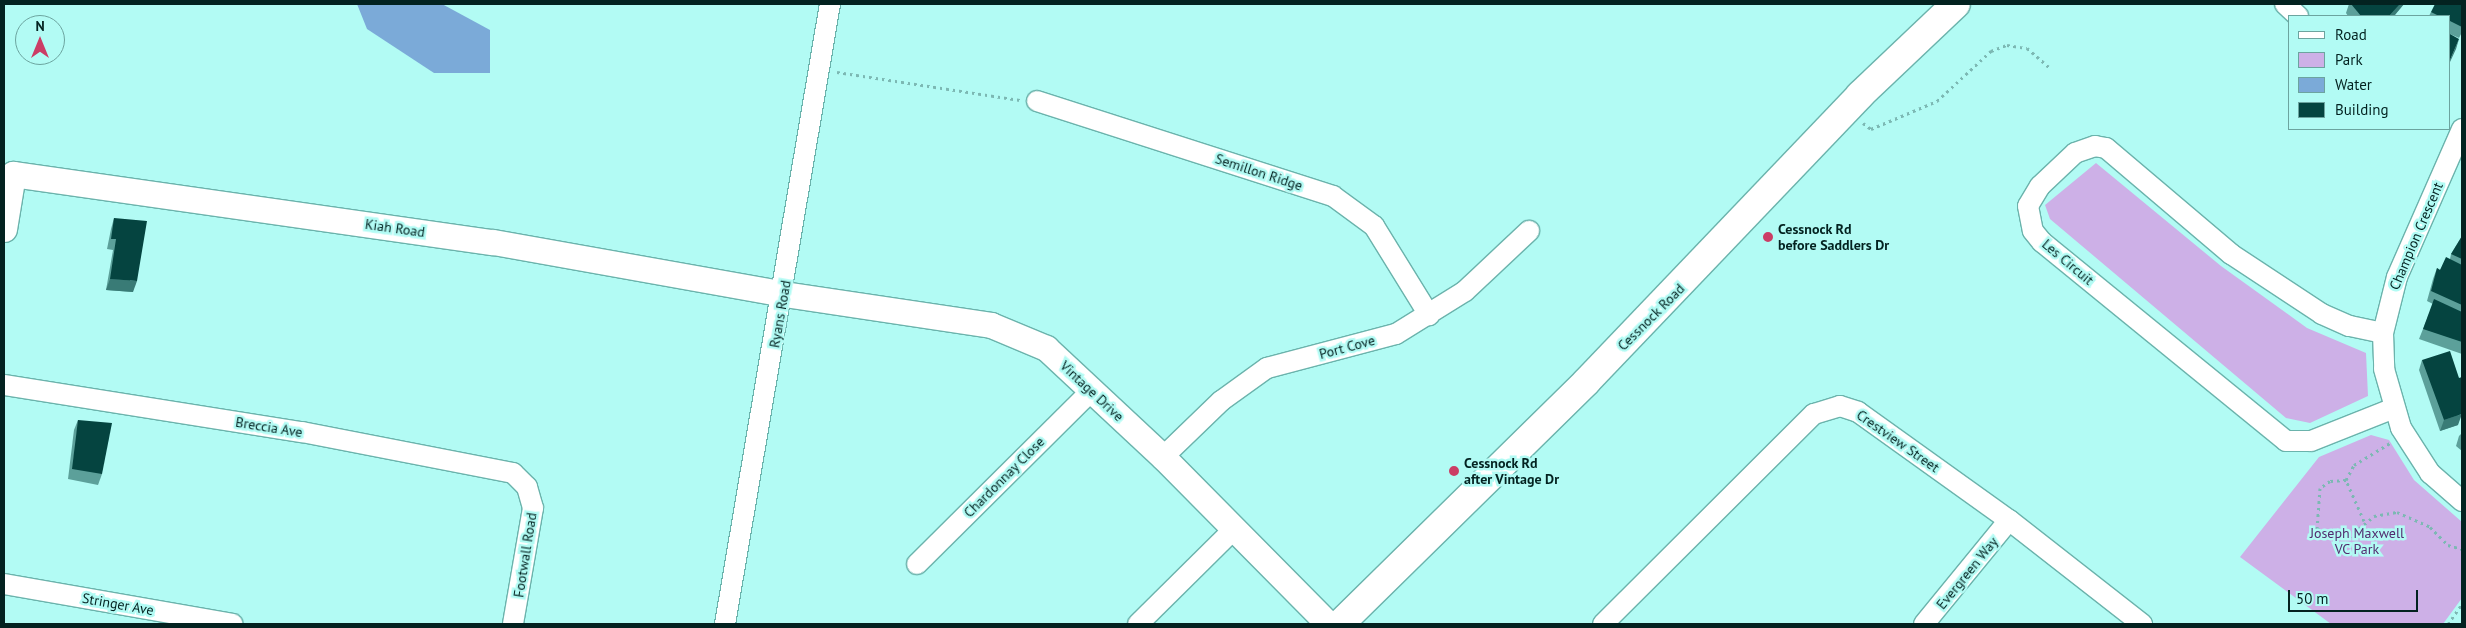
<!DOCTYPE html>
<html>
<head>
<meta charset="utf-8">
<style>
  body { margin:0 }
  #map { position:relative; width:2466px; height:628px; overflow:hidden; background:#b2fbf4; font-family:"PT Sans",sans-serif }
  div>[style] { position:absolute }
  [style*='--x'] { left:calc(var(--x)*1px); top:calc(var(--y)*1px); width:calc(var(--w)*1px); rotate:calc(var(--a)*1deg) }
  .green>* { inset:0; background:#cdb0e7 }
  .water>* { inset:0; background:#7baad8 }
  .path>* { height:3px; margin-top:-1.5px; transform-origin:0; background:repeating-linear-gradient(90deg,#7cb8b3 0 2.5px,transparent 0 6.5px) }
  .roads { filter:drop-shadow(1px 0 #6bb3ac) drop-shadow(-1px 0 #6bb3ac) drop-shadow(0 1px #6bb3ac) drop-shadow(0 -1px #6bb3ac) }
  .minor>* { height:20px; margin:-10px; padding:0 10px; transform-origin:10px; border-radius:10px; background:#fff }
  .tertiary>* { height:25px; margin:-12.5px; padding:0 12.5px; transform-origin:12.5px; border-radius:12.5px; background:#fff }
  .primary>* { height:28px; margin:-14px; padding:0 14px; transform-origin:14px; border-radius:14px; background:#fff }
  .wall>* { inset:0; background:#5ca09a }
  .shaded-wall>* { inset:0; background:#397b76 }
  .building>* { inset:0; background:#054440 }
  .dots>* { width:14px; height:14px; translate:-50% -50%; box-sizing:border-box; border:2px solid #b2fbf4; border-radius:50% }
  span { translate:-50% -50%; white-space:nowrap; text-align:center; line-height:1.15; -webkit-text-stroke:5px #b2fbf4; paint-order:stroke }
  .street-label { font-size:14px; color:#032220 }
  .poi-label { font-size:14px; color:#032220; font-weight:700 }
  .left { translate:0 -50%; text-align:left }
  .park-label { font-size:14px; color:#522d6f }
  .frame { position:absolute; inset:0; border:5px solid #032220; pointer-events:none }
  .legend { position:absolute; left:2288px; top:15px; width:162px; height:115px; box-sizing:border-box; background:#b2fbf4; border:1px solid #6ca49f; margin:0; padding:6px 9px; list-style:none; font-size:15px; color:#032220 }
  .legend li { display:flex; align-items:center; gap:10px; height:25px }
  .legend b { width:25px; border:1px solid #6ca49f }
  .north { position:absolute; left:15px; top:15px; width:50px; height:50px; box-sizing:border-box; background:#b2fbf4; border:1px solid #6ca49f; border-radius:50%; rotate:0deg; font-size:14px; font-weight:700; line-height:20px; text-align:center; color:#032220 }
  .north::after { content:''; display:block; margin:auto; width:18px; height:22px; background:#cb3d65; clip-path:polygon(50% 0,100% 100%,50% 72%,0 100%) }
  .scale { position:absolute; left:2288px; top:590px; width:130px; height:22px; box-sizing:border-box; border:2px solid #032220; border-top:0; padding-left:6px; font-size:15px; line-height:18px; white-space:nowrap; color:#032220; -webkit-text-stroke:4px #b2fbf4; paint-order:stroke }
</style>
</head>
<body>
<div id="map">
  <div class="green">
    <i style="clip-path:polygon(2096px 163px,2221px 266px,2307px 328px,2366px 353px,2368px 396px,2310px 423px,2286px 418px,2050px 219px,2045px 205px)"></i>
    <i style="clip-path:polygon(2371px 435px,2389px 440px,2414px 480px,2462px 522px,2462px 598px,2443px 624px,2331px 624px,2240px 557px,2319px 457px)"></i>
  </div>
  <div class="water">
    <i style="clip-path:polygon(357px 4px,442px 4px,490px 30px,490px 73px,434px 73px,367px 29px)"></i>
  </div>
  <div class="path">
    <i style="--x:837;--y:72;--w:186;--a:8.7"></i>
    <i style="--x:1863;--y:123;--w:10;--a:37"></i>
    <i style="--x:1871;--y:129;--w:72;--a:-23"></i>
    <i style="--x:1937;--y:101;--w:74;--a:-42.8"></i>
    <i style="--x:1991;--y:51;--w:17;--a:-21"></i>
    <i style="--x:2007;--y:45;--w:20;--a:9"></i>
    <i style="--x:2027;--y:48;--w:32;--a:41"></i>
    <i style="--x:2346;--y:480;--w:16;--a:176"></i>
    <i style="--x:2330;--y:481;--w:12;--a:145"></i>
    <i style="--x:2320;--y:488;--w:41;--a:94.2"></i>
    <i style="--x:2317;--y:529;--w:33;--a:14"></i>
    <i style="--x:2349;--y:537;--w:33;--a:-40"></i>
    <i style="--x:2374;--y:516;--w:23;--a:-10"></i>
    <i style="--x:2397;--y:512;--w:36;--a:24"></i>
    <i style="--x:2430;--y:527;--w:25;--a:45"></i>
    <i style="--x:2448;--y:545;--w:15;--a:16"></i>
    <i style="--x:2364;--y:521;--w:45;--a:-113.7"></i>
    <i style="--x:2346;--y:480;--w:17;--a:-62"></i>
    <i style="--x:2354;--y:465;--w:42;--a:-31.4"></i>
    <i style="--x:2448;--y:624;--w:24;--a:-55"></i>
  </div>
  <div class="roads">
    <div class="minor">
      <i style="--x:2285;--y:4;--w:18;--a:43"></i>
      <i style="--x:1037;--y:101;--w:311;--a:17.8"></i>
      <i style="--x:1333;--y:196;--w:51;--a:36.2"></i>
      <i style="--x:1374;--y:226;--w:105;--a:58.3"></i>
      <i style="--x:2462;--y:129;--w:162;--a:113.7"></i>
      <i style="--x:2397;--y:277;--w:58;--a:104"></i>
      <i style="--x:2383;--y:333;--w:36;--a:88"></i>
      <i style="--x:2384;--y:369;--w:61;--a:73.9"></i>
      <i style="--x:2401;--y:428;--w:54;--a:57.2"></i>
      <i style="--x:2430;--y:473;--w:43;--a:41.2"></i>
      <i style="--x:2383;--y:333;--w:35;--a:-168"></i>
      <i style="--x:2349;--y:326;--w:30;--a:-156"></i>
      <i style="--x:2322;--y:314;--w:109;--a:-146.6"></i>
      <i style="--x:2231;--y:254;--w:164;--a:-139.7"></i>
      <i style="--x:2106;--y:148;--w:11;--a:-170"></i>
      <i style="--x:2095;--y:146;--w:21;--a:161"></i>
      <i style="--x:2075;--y:153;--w:48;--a:136.7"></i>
      <i style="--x:2040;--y:186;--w:23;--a:121"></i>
      <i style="--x:2028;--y:206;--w:25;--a:79"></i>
      <i style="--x:2033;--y:231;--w:14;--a:51"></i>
      <i style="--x:2042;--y:242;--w:315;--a:39.2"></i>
      <i style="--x:2286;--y:441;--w:25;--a:0"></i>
      <i style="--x:2311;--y:441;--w:87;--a:-21.6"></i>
      <i style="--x:4;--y:385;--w:302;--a:9"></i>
      <i style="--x:302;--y:432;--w:215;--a:11"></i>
      <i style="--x:513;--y:473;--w:20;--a:45"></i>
      <i style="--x:527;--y:487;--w:22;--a:74"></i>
      <i style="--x:533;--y:508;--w:118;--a:99.8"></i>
      <i style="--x:1163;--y:457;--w:81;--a:-44"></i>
      <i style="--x:1221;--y:401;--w:57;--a:-35.7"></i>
      <i style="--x:1267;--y:368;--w:133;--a:-14.8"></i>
      <i style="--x:1396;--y:334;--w:81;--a:-31.9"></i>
      <i style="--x:1465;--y:291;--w:88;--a:-43.2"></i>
      <i style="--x:917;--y:564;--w:247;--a:-44.8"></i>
      <i style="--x:4;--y:584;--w:232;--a:9.9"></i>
      <i style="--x:725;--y:624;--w:629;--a:-80.39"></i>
      <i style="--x:1138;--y:624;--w:132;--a:-44.7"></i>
      <i style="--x:1603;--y:624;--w:298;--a:-44.9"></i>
      <i style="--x:1814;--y:414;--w:27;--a:-17"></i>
      <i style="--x:1840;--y:406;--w:19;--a:18"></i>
      <i style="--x:1858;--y:412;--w:186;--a:35.6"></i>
      <i style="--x:2009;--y:520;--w:169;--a:38"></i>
      <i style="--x:1924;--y:624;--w:134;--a:-50.7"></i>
    </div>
    <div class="tertiary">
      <i style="--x:4;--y:229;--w:56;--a:-80.7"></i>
      <i style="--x:13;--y:174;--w:485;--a:8.1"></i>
      <i style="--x:493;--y:242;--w:296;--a:10.1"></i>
      <i style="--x:784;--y:294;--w:209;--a:8.5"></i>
      <i style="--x:991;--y:325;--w:60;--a:22.7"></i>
      <i style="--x:1046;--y:348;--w:160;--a:43"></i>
      <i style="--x:1163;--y:457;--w:235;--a:45.3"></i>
    </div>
    <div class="primary">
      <i style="--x:1340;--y:624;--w:346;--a:-44.5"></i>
      <i style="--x:1587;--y:381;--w:395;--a:-46.3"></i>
      <i style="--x:1860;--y:95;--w:132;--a:-43.5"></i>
    </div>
  </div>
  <div class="wall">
    <i style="clip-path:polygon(2349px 4px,2404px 4px,2394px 16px,2348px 16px,2346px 13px)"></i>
    <i style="clip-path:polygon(2462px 4px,2462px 32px,2459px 38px,2450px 34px,2450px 16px,2429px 16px,2431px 12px)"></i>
    <i style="clip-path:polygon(114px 218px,133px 292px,106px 290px,113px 250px,107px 249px,111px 229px)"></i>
    <i style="clip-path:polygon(2462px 236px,2462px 354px,2419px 339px,2433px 304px,2427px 301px,2433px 279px,2437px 268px,2440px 270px,2450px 259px,2451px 254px)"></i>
    <i style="clip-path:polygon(2422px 360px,2459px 378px,2458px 425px,2440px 431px,2419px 370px)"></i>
    <i style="clip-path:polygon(78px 420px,102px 474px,98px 485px,68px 479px,74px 430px)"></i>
    <i style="clip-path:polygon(2462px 433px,2462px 451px,2456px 446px,2459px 436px)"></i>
  </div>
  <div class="shaded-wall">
    <i style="clip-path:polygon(2400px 4px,2404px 4px,2394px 16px,2389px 16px)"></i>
    <i style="clip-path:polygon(2459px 39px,2456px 49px,2450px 62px,2450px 60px)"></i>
    <i style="clip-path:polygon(110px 279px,137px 281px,133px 292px,106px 290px)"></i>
    <i style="clip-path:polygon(2462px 414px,2458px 425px,2440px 431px,2444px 420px)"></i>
  </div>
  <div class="building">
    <i style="clip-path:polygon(2351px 4px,2400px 4px,2389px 16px,2361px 16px)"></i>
    <i style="clip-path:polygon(2435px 4px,2462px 4px,2462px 27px,2450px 21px,2450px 16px,2439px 16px,2431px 12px)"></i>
    <i style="clip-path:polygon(2450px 34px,2459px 39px,2450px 60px)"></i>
    <i style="clip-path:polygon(114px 218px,147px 221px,137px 281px,110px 279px,116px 239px,111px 239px)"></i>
    <i style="clip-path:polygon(2462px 236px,2462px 259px,2451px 254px)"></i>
    <i style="clip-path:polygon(2446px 257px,2462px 265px,2462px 305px,2431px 291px,2437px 268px,2440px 270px)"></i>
    <i style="clip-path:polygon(2434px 299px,2462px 312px,2462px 342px,2423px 329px)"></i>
    <i style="clip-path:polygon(2450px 351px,2459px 378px,2462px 377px,2462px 414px,2444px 420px,2422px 360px)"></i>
    <i style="clip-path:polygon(78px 420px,112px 423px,102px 474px,72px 469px)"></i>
  </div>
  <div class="dots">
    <i style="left:1768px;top:237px;background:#cb3d65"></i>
    <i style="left:1454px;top:471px;background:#cb3d65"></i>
  </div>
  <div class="street-label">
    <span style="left:1259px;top:172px;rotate:18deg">Semillon Ridge</span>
    <span style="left:395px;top:228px;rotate:8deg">Kiah Road</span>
    <span style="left:2416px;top:236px;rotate:-67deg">Champion Crescent</span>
    <span style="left:2068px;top:262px;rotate:40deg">Les Circuit</span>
    <span style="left:780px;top:314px;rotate:-80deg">Ryans Road</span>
    <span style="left:1651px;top:317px;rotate:-45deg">Cessnock Road</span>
    <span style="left:1347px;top:347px;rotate:-15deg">Port Cove</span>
    <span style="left:1092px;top:391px;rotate:43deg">Vintage Drive</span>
    <span style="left:269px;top:427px;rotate:9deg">Breccia Ave</span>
    <span style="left:1898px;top:441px;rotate:35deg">Crestview Street</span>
    <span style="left:1004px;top:477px;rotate:-45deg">Chardonnay Close</span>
    <span style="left:525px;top:555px;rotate:-81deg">Footwall Road</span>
    <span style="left:1967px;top:573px;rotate:-51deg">Evergreen Way</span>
    <span style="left:118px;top:604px;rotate:10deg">Stringer Ave</span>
  </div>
  <div class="poi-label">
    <span class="left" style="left:1778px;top:237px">Cessnock Rd<br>before Saddlers Dr</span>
    <span class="left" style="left:1464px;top:471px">Cessnock Rd<br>after Vintage Dr</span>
  </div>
  <div class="park-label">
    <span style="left:2357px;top:541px">Joseph Maxwell<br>VC Park</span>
  </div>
  <div class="frame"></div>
  <ul class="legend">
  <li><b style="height:6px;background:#fff"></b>Road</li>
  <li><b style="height:14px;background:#cdb0e7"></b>Park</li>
  <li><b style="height:14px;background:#7baad8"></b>Water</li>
  <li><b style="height:14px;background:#054440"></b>Building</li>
  </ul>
  <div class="north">N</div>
  <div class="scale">50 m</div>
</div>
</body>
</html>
